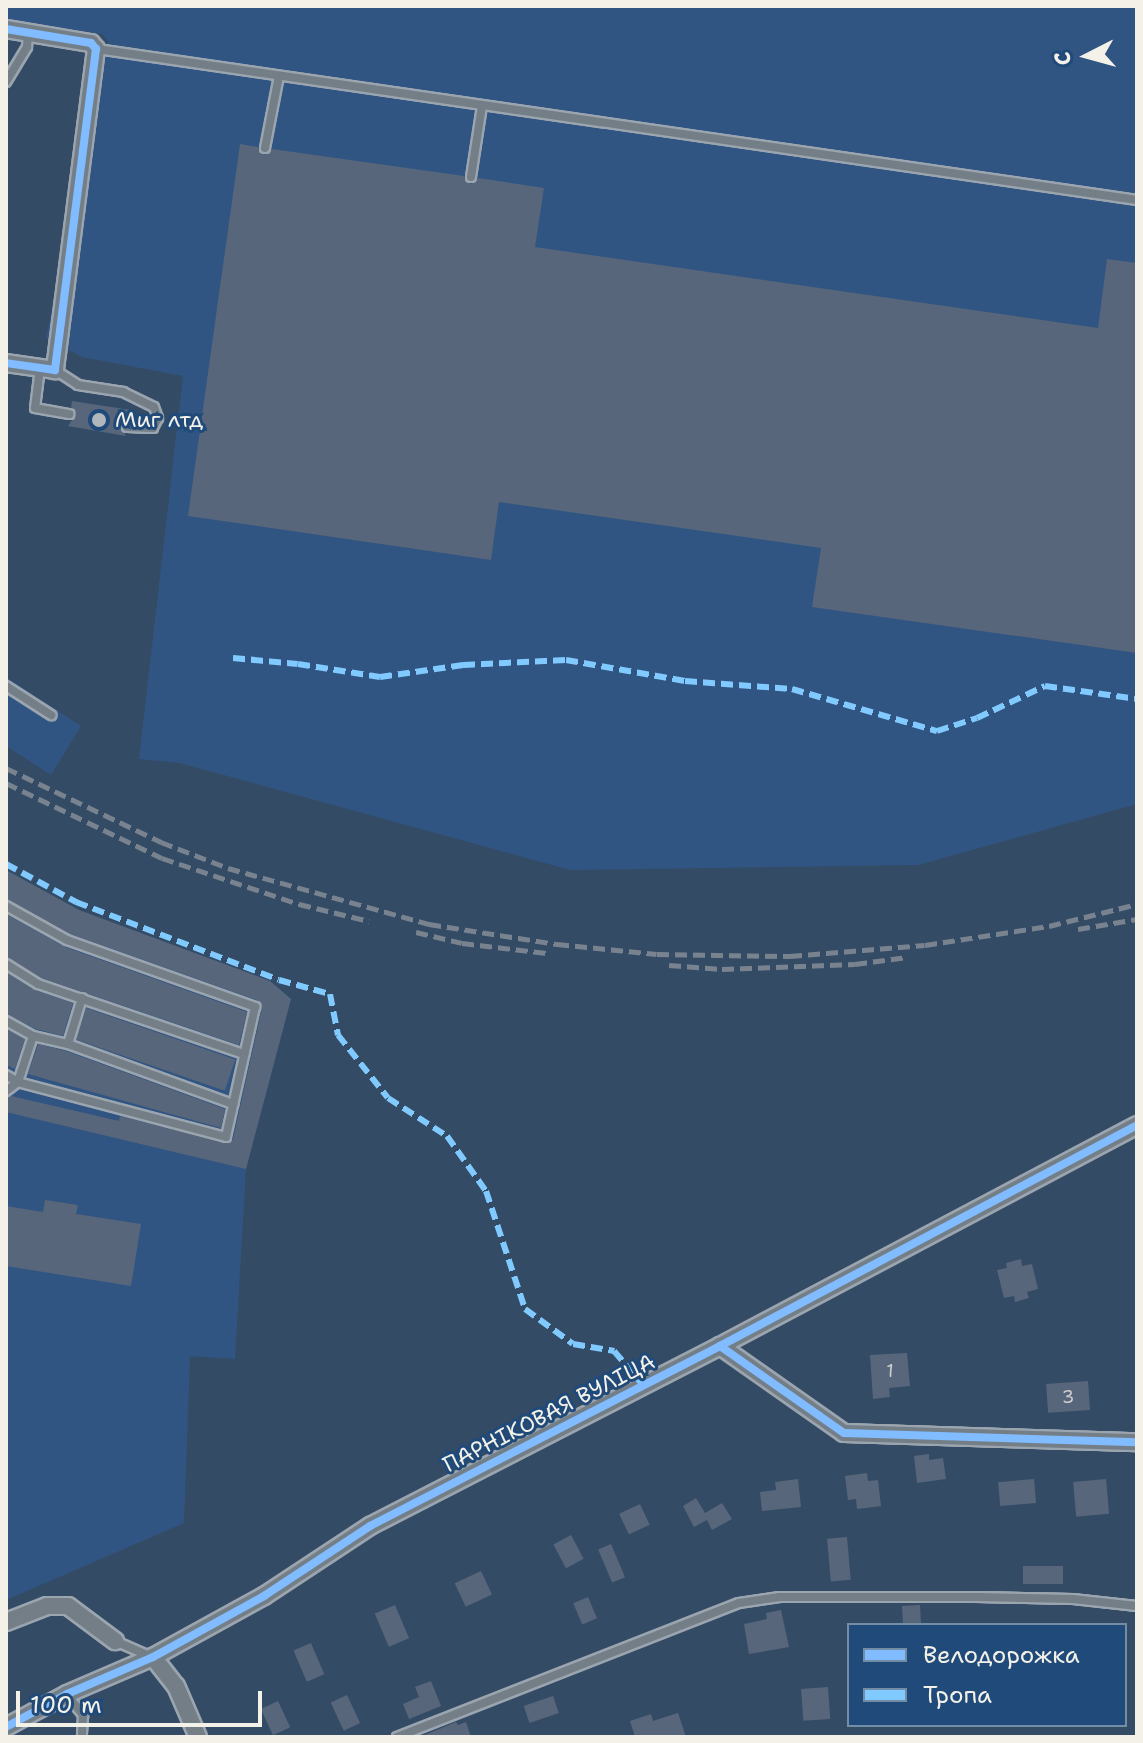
<!DOCTYPE html>
<html>
<head>
<meta charset="utf-8">
<style>
  body { margin:0 }
  #map { position:relative; width:1143px; height:1743px; overflow:hidden; background:#344b65; font-family:"Shantell Sans",sans-serif }
  div>[style] { position:absolute }
  [style*='--x'] { left:calc(var(--x)*1px); top:calc(var(--y)*1px); width:calc(var(--w)*1px); rotate:calc(var(--a)*1deg) }
  .built>* { inset:0; background:#315582 }
  .building>* { inset:0; background:#57667b; transform-origin:0 0 }
  .roads { filter:drop-shadow(2px 0 #9ba5af) drop-shadow(-2px 0 #9ba5af) drop-shadow(0 2px #9ba5af) drop-shadow(0 -2px #9ba5af) }
  .lane>* { height:8px; margin:-4px; padding:0 4px; transform-origin:4px; border-radius:4px; background:#737e87 }
  .street>* { height:16px; margin:-8px; padding:0 8px; transform-origin:8px; border-radius:8px; background:#737e87 }
  .rail>* { height:5px; margin-top:-2.5px; transform-origin:0; background:repeating-linear-gradient(90deg,#78838f 0 12px,transparent 0 18px) }
  .quiet>* { height:6px; margin-top:-3px; transform-origin:0; background:repeating-linear-gradient(90deg,#80caff 0 12px,transparent 0 18px) }
  .cycleway>* { height:8px; margin:-4px; padding:0 4px; transform-origin:4px; border-radius:4px; background:#80bcff }
  .dots>* { width:22px; height:22px; translate:-50% -50%; box-sizing:border-box; border:4px solid #1f4a7a; border-radius:50% }
  span { translate:-50% -50%; white-space:nowrap; text-align:center; line-height:1.15; -webkit-text-stroke:6px #1f4a7a; paint-order:stroke }
  .number-label { font-size:18px; color:#cdcecd }
  .number-label span { -webkit-text-stroke-width:0 }
  .poi-label { font-size:22px; color:#f4f1e8 }
  .left { translate:0 -50%; text-align:left }
  .street-label { font-size:22px; color:#f4f1e8 }
  .frame { position:absolute; inset:0; border:8px solid #f4f1e8; pointer-events:none }
  .legend { position:absolute; left:847px; top:1623px; width:280px; height:104px; box-sizing:border-box; background:#1f4a7a; border:2px solid #748da6; margin:0; padding:10px 14px; list-style:none; font-size:24px; color:#f4f1e8 }
  .legend li { display:flex; align-items:center; gap:16px; height:40px }
  .legend b { width:40px; border:2px solid #748da6 }
  .north { position:absolute; left:1047px; top:16px; width:80px; height:80px; -webkit-text-stroke:6px #1f4a7a; paint-order:stroke; rotate:264deg; font-size:22px; font-weight:700; line-height:32px; text-align:center; color:#f4f1e8 }
  .north::after { content:''; display:block; margin:auto; width:28px; height:36px; background:#f4f1e8; clip-path:polygon(50% 0,100% 100%,50% 72%,0 100%) }
  .scale { position:absolute; left:16px; top:1691px; width:246px; height:36px; box-sizing:border-box; border:4px solid #f4f1e8; border-top:0; padding-left:10px; font-size:24px; line-height:28px; white-space:nowrap; color:#f4f1e8; -webkit-text-stroke:6px #1f4a7a; paint-order:stroke }
</style>
</head>
<body>
<div id="map">
  <div class="built">
    <i style="clip-path:polygon(6px 6px,1137px 6px,1137px 804px,918px 865px,570px 870px,180px 763px,139px 759px,183px 376px,82px 357px,46px 338px,108px 41px,102px 34px,6px 20px)"></i>
    <i style="clip-path:polygon(6px 677px,81px 726px,51px 775px,6px 746px)"></i>
    <i style="clip-path:polygon(6px 870px,79px 910px,270px 981px,291px 999px,246px 1169px,235px 1359px,190px 1356px,184px 1523px,6px 1600px)"></i>
  </div>
  <div class="building">
    <i style="clip-path:polygon(240px 144px,258px 147px,264px 155px,272px 149px,464px 176px,471px 184px,478px 178px,544px 188px,535px 247px,1098px 328px,1107px 259px,1137px 263px,1137px 653px,812px 607px,821px 548px,499px 502px,491px 560px,188px 516px)"></i>
    <i style="clip-path:polygon(72px 401px,131px 410px,129px 420px,120px 426px,126px 436px,68px 426px,76px 414px,71px 407px)"></i>
    <i style="clip-path:polygon(6px 870px,79px 910px,270px 981px,291px 999px,246px 1169px,6px 1112px,6px 1098px,11px 1096px,119px 1121px,120px 1116px,229px 1143px,233px 1139px,262px 1008px,257px 1000px,70px 934px,6px 899px)"></i>
    <i style="clip-path:polygon(6px 914px,65px 947px,247px 1012px,239px 1045px,41px 978px,6px 957px)"></i>
    <i style="clip-path:polygon(6px 972px,35px 990px,73px 1003px,63px 1036px,36px 1029px,6px 1014px)"></i>
    <i style="left:86px;top:1008px;width:158px;height:33px;rotate:19deg"></i>
    <i style="clip-path:polygon(6px 1029px,25px 1039px,15px 1069px,6px 1065px)"></i>
    <i style="clip-path:polygon(38px 1044px,66px 1051px,225px 1109px,221px 1128px,28px 1074px)"></i>
    <i style="clip-path:polygon(45px 1200px,78px 1205px,76px 1214px,141px 1224px,131px 1286px,6px 1266px,6px 1206px,43px 1212px)"></i>
    <i style="clip-path:polygon(1021px 1259px,1022px 1266px,1032px 1264px,1038px 1289px,1027px 1292px,1029px 1298px,1015px 1302px,1014px 1296px,1004px 1298px,997px 1270px,1007px 1268px,1006px 1263px)"></i>
    <i style="clip-path:polygon(907px 1353px,910px 1386px,889px 1388px,890px 1397px,873px 1399px,870px 1355px)"></i>
    <i style="left:1088px;top:1381px;width:29px;height:42px;rotate:86deg"></i>
    <i style="clip-path:polygon(929px 1454px,929px 1460px,943px 1458px,946px 1479px,917px 1483px,914px 1456px)"></i>
    <i style="clip-path:polygon(867px 1473px,868px 1481px,878px 1480px,881px 1506px,857px 1509px,856px 1499px,848px 1500px,845px 1476px)"></i>
    <i style="clip-path:polygon(798px 1479px,801px 1507px,762px 1511px,760px 1492px,776px 1490px,775px 1482px)"></i>
    <i style="left:1034px;top:1479px;width:24px;height:36px;rotate:85deg"></i>
    <i style="left:1106px;top:1479px;width:35px;height:33px;rotate:85deg"></i>
    <i style="clip-path:polygon(696px 1498px,705px 1513px,722px 1503px,732px 1519px,712px 1530px,707px 1520px,694px 1527px,683px 1506px)"></i>
    <i style="left:640px;top:1504px;width:23px;height:23px;rotate:65deg"></i>
    <i style="left:571px;top:1535px;width:27px;height:20px;rotate:62deg"></i>
    <i style="left:847px;top:1537px;width:43px;height:20px;rotate:85deg"></i>
    <i style="left:611px;top:1544px;width:36px;height:14px;rotate:67deg"></i>
    <i style="left:1063px;top:1566px;width:18px;height:40px;rotate:90deg"></i>
    <i style="left:481px;top:1571px;width:26px;height:29px;rotate:65deg"></i>
    <i style="left:588px;top:1597px;width:23px;height:16px;rotate:67deg"></i>
    <i style="left:395px;top:1605px;width:36px;height:22px;rotate:67deg"></i>
    <i style="left:920px;top:1605px;width:20px;height:18px;rotate:87deg"></i>
    <i style="clip-path:polygon(781px 1610px,789px 1647px,749px 1654px,744px 1624px,767px 1619px,766px 1613px)"></i>
    <i style="left:311px;top:1643px;width:34px;height:19px;rotate:67deg"></i>
    <i style="clip-path:polygon(431px 1681px,441px 1706px,409px 1719px,403px 1704px,419px 1697px,415px 1687px)"></i>
    <i style="left:828px;top:1687px;width:32px;height:27px;rotate:86deg"></i>
    <i style="left:347px;top:1695px;width:31px;height:18px;rotate:65deg"></i>
    <i style="left:553px;top:1696px;width:18px;height:31px;rotate:71deg"></i>
    <i style="left:278px;top:1701px;width:29px;height:19px;rotate:65deg"></i>
    <i style="clip-path:polygon(678px 1713px,686px 1737px,635px 1737px,630px 1721px,651px 1714px,653px 1721px)"></i>
    <i style="clip-path:polygon(456px 1722px,458px 1725px,466px 1722px,471px 1737px,420px 1737px)"></i>
  </div>
  <div class="roads">
    <div class="lane">
      <i style="--x:97;--y:49;--w:1051;--a:8.26"></i>
      <i style="--x:6;--y:82;--w:41;--a:-59"></i>
      <i style="--x:27;--y:47;--w:14;--a:-86"></i>
      <i style="--x:265;--y:148;--w:73;--a:-79"></i>
      <i style="--x:471;--y:177;--w:72;--a:-81.2"></i>
      <i style="--x:40;--y:368;--w:40;--a:97.1"></i>
      <i style="--x:35;--y:408;--w:35;--a:10"></i>
      <i style="--x:55;--y:370;--w:27;--a:33"></i>
      <i style="--x:78;--y:385;--w:46;--a:8.8"></i>
      <i style="--x:123;--y:392;--w:34;--a:26"></i>
      <i style="--x:154;--y:407;--w:12;--a:70"></i>
      <i style="--x:158;--y:418;--w:11;--a:117"></i>
      <i style="--x:153;--y:428;--w:26;--a:-178"></i>
      <i style="--x:6;--y:686;--w:54;--a:32.8"></i>
      <i style="--x:6;--y:906;--w:70;--a:29.1"></i>
      <i style="--x:67;--y:940;--w:200;--a:19.6"></i>
      <i style="--x:255;--y:1007;--w:133;--a:102.6"></i>
      <i style="--x:226;--y:1137;--w:215;--a:-165.2"></i>
      <i style="--x:18;--y:1082;--w:14;--a:-150"></i>
      <i style="--x:6;--y:964;--w:38;--a:32"></i>
      <i style="--x:38;--y:984;--w:218;--a:18.8"></i>
      <i style="--x:6;--y:1021;--w:31;--a:29"></i>
      <i style="--x:33;--y:1036;--w:36;--a:13"></i>
      <i style="--x:68;--y:1044;--w:176;--a:20"></i>
      <i style="--x:68;--y:1044;--w:48;--a:-73.1"></i>
      <i style="--x:6;--y:1091;--w:15;--a:-37"></i>
      <i style="--x:18;--y:1082;--w:48;--a:-71.9"></i>
      <i style="--x:115;--y:1641;--w:40;--a:23.4"></i>
      <i style="--x:67;--y:1695;--w:26;--a:51"></i>
      <i style="--x:83;--y:1715;--w:22;--a:93"></i>
      <i style="--x:397;--y:1737;--w:367;--a:-21.4"></i>
      <i style="--x:739;--y:1603;--w:41;--a:-8.3"></i>
      <i style="--x:780;--y:1597;--w:196;--a:0"></i>
      <i style="--x:976;--y:1597;--w:97;--a:1.2"></i>
      <i style="--x:1073;--y:1599;--w:64;--a:6.2"></i>
    </div>
    <div class="street">
      <i style="--x:6;--y:29;--w:86;--a:9.4"></i>
      <i style="--x:91;--y:43;--w:8;--a:50"></i>
      <i style="--x:96;--y:49;--w:324;--a:97.3"></i>
      <i style="--x:55;--y:370;--w:49;--a:-171.9"></i>
      <i style="--x:720;--y:1346;--w:472;--a:-27.9"></i>
      <i style="--x:6;--y:1622;--w:44;--a:-21.3"></i>
      <i style="--x:47;--y:1606;--w:21;--a:0"></i>
      <i style="--x:68;--y:1606;--w:59;--a:36.7"></i>
      <i style="--x:153;--y:1657;--w:37;--a:52"></i>
      <i style="--x:176;--y:1686;--w:56;--a:66.7"></i>
      <i style="--x:6;--y:1727;--w:69;--a:-28.4"></i>
      <i style="--x:67;--y:1694;--w:94;--a:-23.3"></i>
      <i style="--x:153;--y:1657;--w:127;--a:-28.8"></i>
      <i style="--x:264;--y:1596;--w:127;--a:-33.4"></i>
      <i style="--x:370;--y:1526;--w:394;--a:-27.2"></i>
      <i style="--x:720;--y:1346;--w:151;--a:35.1"></i>
      <i style="--x:844;--y:1433;--w:293;--a:1.8"></i>
    </div>
  </div>
  <div class="rail">
    <i style="--x:6;--y:768;--w:172;--a:25.5"></i>
    <i style="--x:161;--y:842;--w:72;--a:21.2"></i>
    <i style="--x:228;--y:868;--w:209;--a:15.6"></i>
    <i style="--x:429;--y:924;--w:130;--a:8.9"></i>
    <i style="--x:557;--y:944;--w:100;--a:5.7"></i>
    <i style="--x:657;--y:954;--w:133;--a:0.9"></i>
    <i style="--x:790;--y:956;--w:135;--a:-4.7"></i>
    <i style="--x:925;--y:945;--w:125;--a:-8.7"></i>
    <i style="--x:1049;--y:926;--w:91;--a:-14"></i>
    <i style="--x:6;--y:783;--w:173;--a:25.7"></i>
    <i style="--x:162;--y:858;--w:145;--a:18.6"></i>
    <i style="--x:299;--y:904;--w:72;--a:13.7"></i>
    <i style="--x:1078;--y:929;--w:60;--a:-9.6"></i>
    <i style="--x:416;--y:932;--w:47;--a:13.4"></i>
    <i style="--x:462;--y:943;--w:85;--a:6.8"></i>
    <i style="--x:669;--y:965;--w:53;--a:4.3"></i>
    <i style="--x:722;--y:969;--w:133;--a:-2.2"></i>
    <i style="--x:855;--y:964;--w:53;--a:-7.5"></i>
  </div>
  <div class="quiet">
    <i style="--x:233;--y:658;--w:65;--a:5.3"></i>
    <i style="--x:298;--y:664;--w:83;--a:9"></i>
    <i style="--x:380;--y:677;--w:84;--a:-8.2"></i>
    <i style="--x:463;--y:665;--w:103;--a:-2.8"></i>
    <i style="--x:566;--y:660;--w:121;--a:10"></i>
    <i style="--x:685;--y:681;--w:107;--a:4.3"></i>
    <i style="--x:792;--y:689;--w:151;--a:16.2"></i>
    <i style="--x:937;--y:731;--w:42;--a:-18"></i>
    <i style="--x:977;--y:718;--w:75;--a:-25.2"></i>
    <i style="--x:1045;--y:686;--w:93;--a:8"></i>
    <i style="--x:6;--y:864;--w:80;--a:28.5"></i>
    <i style="--x:76;--y:902;--w:217;--a:21"></i>
    <i style="--x:279;--y:980;--w:53;--a:15.4"></i>
    <i style="--x:330;--y:994;--w:42;--a:79"></i>
    <i style="--x:338;--y:1035;--w:80;--a:51.6"></i>
    <i style="--x:388;--y:1098;--w:70;--a:32.8"></i>
    <i style="--x:447;--y:1136;--w:67;--a:54.7"></i>
    <i style="--x:486;--y:1191;--w:124;--a:71.7"></i>
    <i style="--x:525;--y:1309;--w:59;--a:36.1"></i>
    <i style="--x:573;--y:1344;--w:42;--a:9.7"></i>
    <i style="--x:614;--y:1351;--w:45;--a:49.5"></i>
  </div>
  <div class="cycleway">
    <i style="--x:6;--y:29;--w:86;--a:9.4"></i>
    <i style="--x:91;--y:43;--w:8;--a:50"></i>
    <i style="--x:96;--y:49;--w:324;--a:97.3"></i>
    <i style="--x:55;--y:370;--w:49;--a:-171.9"></i>
    <i style="--x:720;--y:1346;--w:472;--a:-27.9"></i>
    <i style="--x:6;--y:1727;--w:69;--a:-28.4"></i>
    <i style="--x:67;--y:1694;--w:94;--a:-23.3"></i>
    <i style="--x:153;--y:1657;--w:127;--a:-28.8"></i>
    <i style="--x:264;--y:1596;--w:127;--a:-33.4"></i>
    <i style="--x:370;--y:1526;--w:394;--a:-27.2"></i>
    <i style="--x:720;--y:1346;--w:151;--a:35.1"></i>
    <i style="--x:844;--y:1433;--w:293;--a:1.8"></i>
  </div>
  <div class="dots">
    <i style="left:99px;top:420px;background:#b1b7ba"></i>
  </div>
  <div class="number-label">
    <span style="left:890px;top:1371px">1</span>
    <span style="left:1068px;top:1397px">3</span>
  </div>
  <div class="poi-label">
    <span class="left" style="left:115px;top:420px">Миг лтд</span>
  </div>
  <div class="street-label">
    <span style="left:549px;top:1413px;rotate:-27deg">ПАРНІКОВАЯ ВУЛІЦА</span>
  </div>
  <div class="frame"></div>
  <ul class="legend">
  <li><b style="height:10px;background:#80bcff"></b>Велодорожка</li>
  <li><b style="height:10px;background:#80caff"></b>Тропа</li>
  </ul>
  <div class="north">С</div>
  <div class="scale">100 m</div>
</div>
</body>
</html>
